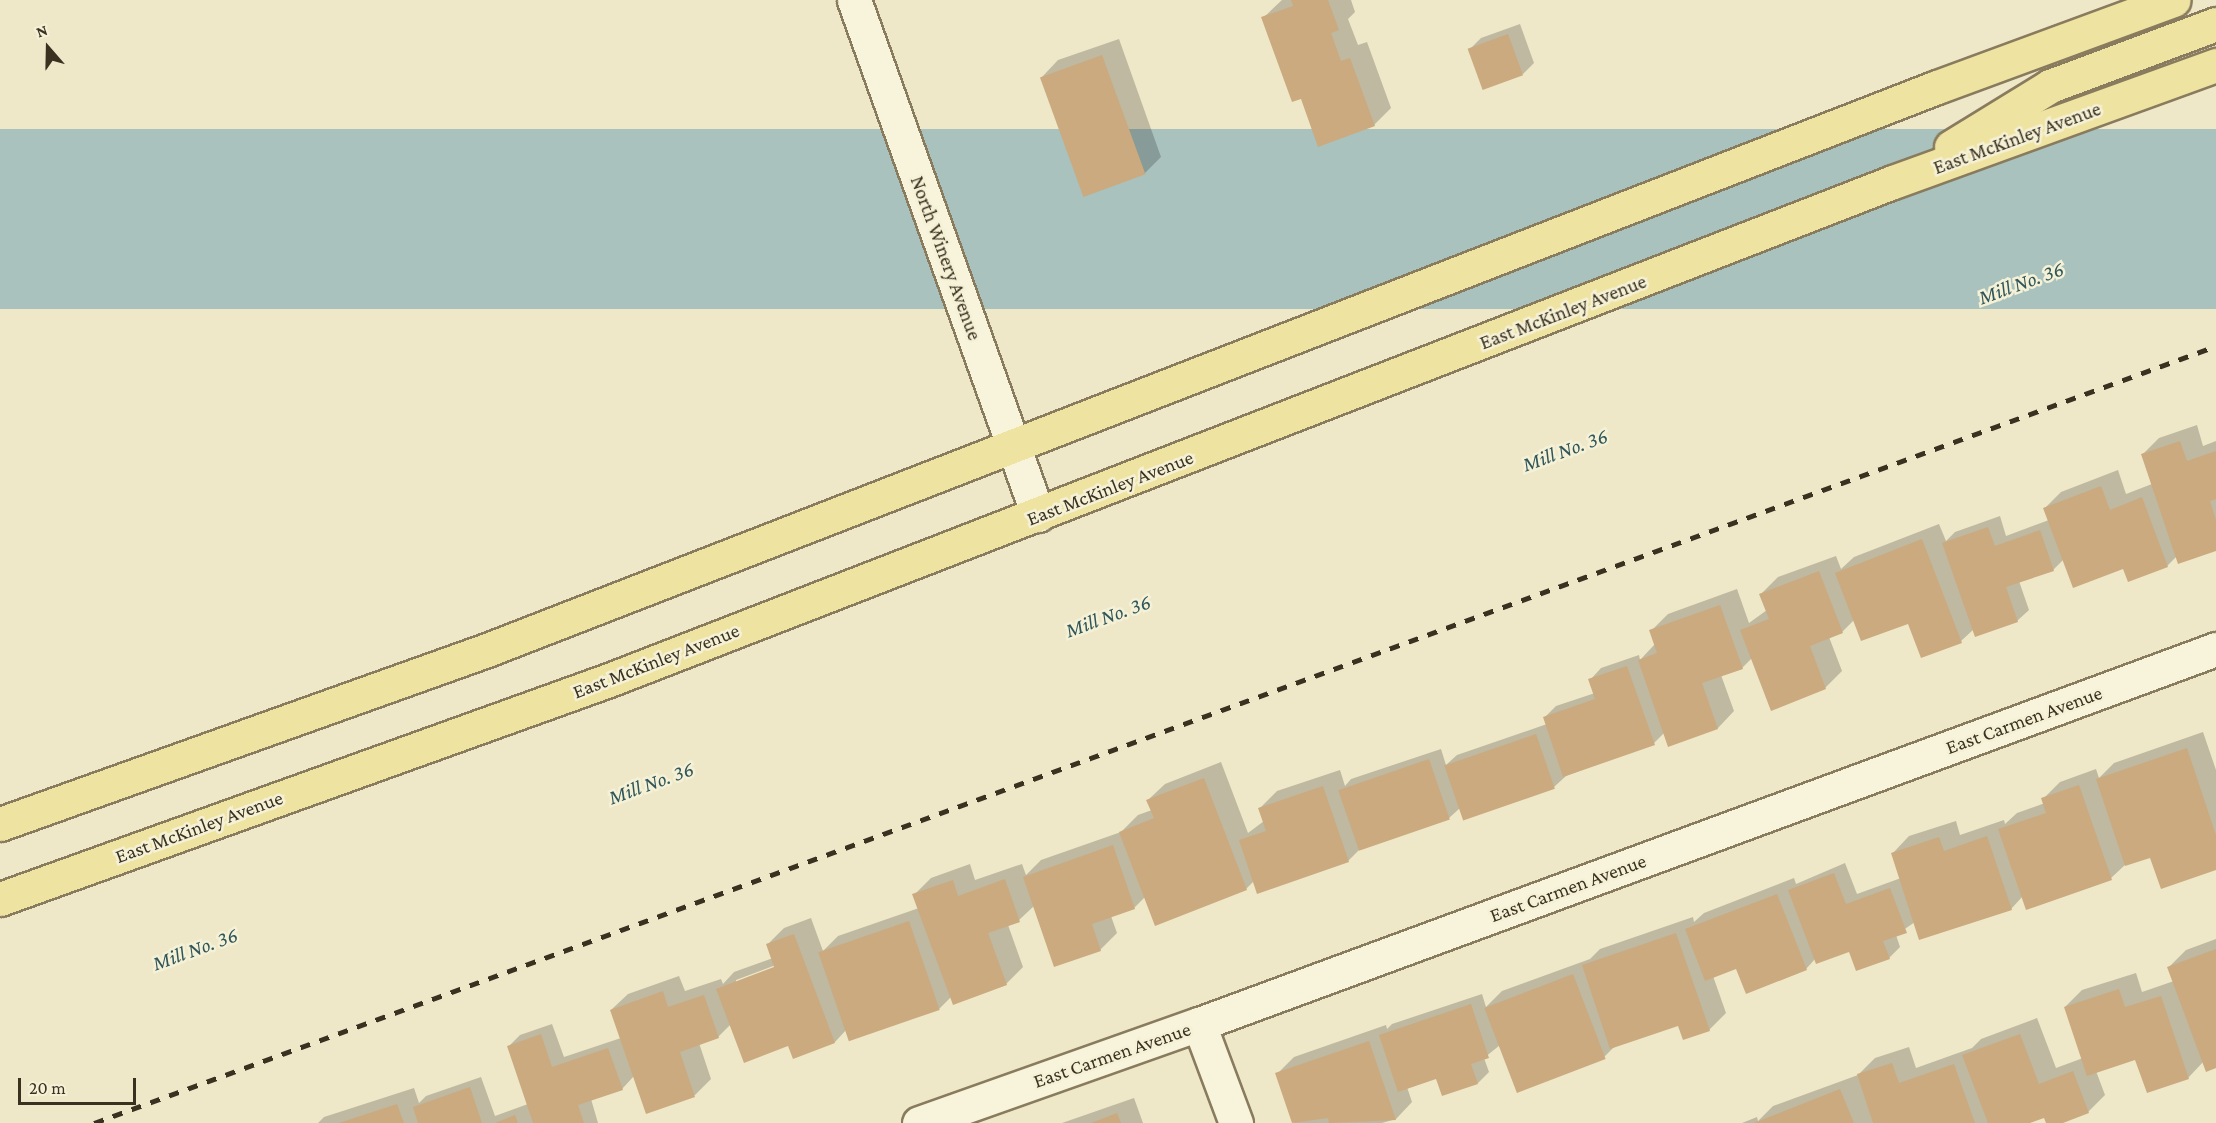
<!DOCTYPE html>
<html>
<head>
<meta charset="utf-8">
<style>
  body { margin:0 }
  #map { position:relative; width:2216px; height:1123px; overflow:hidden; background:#eee8c8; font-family:"Crimson Pro",serif }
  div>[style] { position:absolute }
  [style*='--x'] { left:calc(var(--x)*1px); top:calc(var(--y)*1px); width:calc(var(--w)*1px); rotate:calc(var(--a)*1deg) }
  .water>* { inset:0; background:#a9c2be; transform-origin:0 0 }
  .shadow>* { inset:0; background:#0003 }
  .building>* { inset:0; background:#cbaa7f; transform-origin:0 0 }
  .roads { filter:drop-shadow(2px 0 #897b5d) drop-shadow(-2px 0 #897b5d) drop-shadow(0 2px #897b5d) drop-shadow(0 -2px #897b5d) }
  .minor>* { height:33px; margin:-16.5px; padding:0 16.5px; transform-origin:16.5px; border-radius:16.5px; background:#f8f4db }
  .major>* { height:33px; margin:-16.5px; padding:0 16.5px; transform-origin:16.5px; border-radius:16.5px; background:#efe3a2 }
  .rail>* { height:4.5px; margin-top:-2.25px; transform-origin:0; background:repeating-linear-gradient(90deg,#3a3120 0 10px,transparent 0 20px) }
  span { translate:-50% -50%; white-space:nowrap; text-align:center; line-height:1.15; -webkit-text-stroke:5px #f5f1d7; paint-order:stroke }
  .street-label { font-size:20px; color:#3a3120 }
  .water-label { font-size:21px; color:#305659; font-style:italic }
  .north { position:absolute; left:18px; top:18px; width:60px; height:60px; -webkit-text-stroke:4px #f5f1d7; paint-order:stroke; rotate:340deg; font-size:16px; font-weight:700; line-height:24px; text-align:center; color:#3a3120 }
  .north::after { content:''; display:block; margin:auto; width:21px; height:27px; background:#3a3120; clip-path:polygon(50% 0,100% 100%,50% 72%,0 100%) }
  .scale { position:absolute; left:18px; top:1078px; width:118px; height:27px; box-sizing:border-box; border:3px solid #3a3120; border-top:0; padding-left:8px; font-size:18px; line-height:21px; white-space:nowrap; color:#3a3120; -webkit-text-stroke:4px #f5f1d7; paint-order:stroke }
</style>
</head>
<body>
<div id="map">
  <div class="water">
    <i style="left:2216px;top:129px;width:180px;height:2359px;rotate:90deg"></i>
  </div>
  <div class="shadow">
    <i style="clip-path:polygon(1282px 0,1351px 0,1355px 12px,1348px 19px,1358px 45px,1367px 42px,1391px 108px,1374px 125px,1302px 97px,1263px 18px)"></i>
    <i style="clip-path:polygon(1520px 24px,1534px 63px,1523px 74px,1469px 50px,1481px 38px)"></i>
    <i style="clip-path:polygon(1119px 39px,1161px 157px,1144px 174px,1042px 77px,1058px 60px)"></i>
    <i style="clip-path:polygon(evenodd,2197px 425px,2203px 446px,2216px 441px,2216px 550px,2177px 556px,2167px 566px,2124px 567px,2064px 559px,2053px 570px,2019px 581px,2029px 610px,2017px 621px,1974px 629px,1961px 641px,1922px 656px,1909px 622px,1855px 619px,1842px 632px,1829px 637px,1842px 671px,1825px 688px,1752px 658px,1742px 668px,1721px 675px,1734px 711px,1718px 728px,1669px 745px,1665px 732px,1654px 743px,1566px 776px,1554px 787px,1460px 808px,1449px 818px,1360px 849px,1348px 861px,1254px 881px,1246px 889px,1146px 896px,1134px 908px,1111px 916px,1117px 933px,1100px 950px,1034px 906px,1019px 920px,1008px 925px,1023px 967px,1006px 984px,951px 997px,939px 1009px,847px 1029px,835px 1042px,794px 1057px,788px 1044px,731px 1024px,718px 1037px,699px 1043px,711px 1079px,695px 1095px,647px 1112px,634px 1076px,622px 1089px,591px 1099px,598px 1123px,318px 1123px,324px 1117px,414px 1088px,419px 1103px,426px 1096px,481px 1077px,495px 1116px,528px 1104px,509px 1046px,520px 1035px,552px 1024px,564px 1057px,621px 1038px,611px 1010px,628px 994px,679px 976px,685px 991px,721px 979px,723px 984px,734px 972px,773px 958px,767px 945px,784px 928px,811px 918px,823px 951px,838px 936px,919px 908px,914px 895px,931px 878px,970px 864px,975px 880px,1022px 864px,1026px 875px,1041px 860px,1121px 832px,1138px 815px,1152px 810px,1148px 800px,1165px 784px,1221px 762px,1248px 833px,1264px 821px,1260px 808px,1277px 791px,1340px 770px,1345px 786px,1351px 779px,1441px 749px,1446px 765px,1457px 755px,1547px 724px,1544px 718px,1556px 706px,1595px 693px,1590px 680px,1601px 668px,1639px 655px,1640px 660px,1655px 644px,1651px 631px,1668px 614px,1737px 589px,1749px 623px,1767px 610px,1761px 594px,1778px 577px,1836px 556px,1841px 569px,1854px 557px,1939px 524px,1946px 541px,1955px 532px,2000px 516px,2006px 536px,2049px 520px,2045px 508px,2061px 492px,2118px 470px,2126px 494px,2152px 484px,2142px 455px,2159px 438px,2197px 425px,781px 963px,782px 966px,736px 983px,736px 980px,781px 963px)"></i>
    <i style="clip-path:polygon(2203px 732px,2216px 770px,2216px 868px,2151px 856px,2126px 864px,2111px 878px,2027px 908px,2023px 896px,2011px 909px,1915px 922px,1896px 935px,1900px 947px,1889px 958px,1850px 950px,1815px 959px,1806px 969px,1737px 967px,1713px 976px,1726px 1013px,1709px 1030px,1678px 1024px,1616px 1045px,1604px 1057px,1500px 1045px,1484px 1058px,1489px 1072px,1478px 1083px,1437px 1077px,1407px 1087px,1412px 1102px,1396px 1119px,1382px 1123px,1294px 1123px,1277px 1074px,1294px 1057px,1386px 1025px,1387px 1029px,1392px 1024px,1482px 994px,1486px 1007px,1502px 991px,1590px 959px,1600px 949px,1693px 917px,1694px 922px,1704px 913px,1794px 878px,1796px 884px,1845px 863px,1857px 894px,1901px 878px,1893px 853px,1909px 836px,1956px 821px,1960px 835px,2004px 820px,2005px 824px,2017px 813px,2045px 803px,2043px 799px,2060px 782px,2096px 769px,2099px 778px,2114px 763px)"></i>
    <i style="clip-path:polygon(2216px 939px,2216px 1067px,2204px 1061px,2188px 1078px,2136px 1058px,2096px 1071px,2105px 1095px,2088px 1112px,2059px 1123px,2048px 1123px,2045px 1116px,2025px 1123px,1742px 1123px,1757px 1117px,1758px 1121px,1773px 1106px,1858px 1075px,1875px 1058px,1909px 1047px,1916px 1068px,1972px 1048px,1981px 1039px,2037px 1018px,2056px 1068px,2083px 1058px,2065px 1007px,2082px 990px,2136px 973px,2142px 992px,2174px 981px,2169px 967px,2186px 950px)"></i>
    <i style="clip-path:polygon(1134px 1098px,1143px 1123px,1062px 1123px)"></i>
  </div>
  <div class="building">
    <i style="clip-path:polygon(1291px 0,1328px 0,1339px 30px,1331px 33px,1341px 61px,1350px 58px,1375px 126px,1318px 147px,1301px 99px,1292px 102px,1261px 17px,1293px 6px)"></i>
    <i style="left:1508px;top:34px;width:44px;height:43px;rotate:70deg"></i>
    <i style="left:1102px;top:55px;width:127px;height:66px;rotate:70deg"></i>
    <i style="clip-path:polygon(2180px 441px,2187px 461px,2216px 451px,2216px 499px,2210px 501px,2216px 520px,2216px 551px,2178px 564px,2141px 454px)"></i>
    <i style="clip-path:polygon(2101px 486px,2110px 510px,2142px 497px,2168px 567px,2128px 582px,2123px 569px,2073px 588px,2043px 508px)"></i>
    <i style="clip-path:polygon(1988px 527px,1995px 546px,2040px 530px,2054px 571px,2006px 587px,2018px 622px,1975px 637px,1942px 543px)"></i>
    <i style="clip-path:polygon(1922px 539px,1962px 643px,1921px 658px,1908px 624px,1861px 641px,1835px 573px)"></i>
    <i style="clip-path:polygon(1819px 571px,1843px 633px,1810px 646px,1826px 689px,1771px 711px,1740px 630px,1769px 619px,1759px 594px)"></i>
    <i style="clip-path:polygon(1720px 605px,1743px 669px,1702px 683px,1718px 729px,1668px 747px,1638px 660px,1657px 653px,1649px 630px)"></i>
    <i style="clip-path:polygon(1627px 666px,1655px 745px,1563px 777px,1543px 717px,1595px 699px,1588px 679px)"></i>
    <i style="left:1536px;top:734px;width:58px;height:97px;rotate:71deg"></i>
    <i style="clip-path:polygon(2187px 748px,2216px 835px,2216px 870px,2161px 889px,2150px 858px,2125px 866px,2096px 779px)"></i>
    <i style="left:1429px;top:759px;width:64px;height:96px;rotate:71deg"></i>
    <i style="clip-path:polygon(1204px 778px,1247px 890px,1155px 926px,1119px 832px,1154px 818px,1146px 800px)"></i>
    <i style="clip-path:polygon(2079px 785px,2112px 880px,2026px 910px,1998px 829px,2046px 813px,2041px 798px)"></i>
    <i style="clip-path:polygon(1323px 786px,1349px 862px,1257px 894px,1239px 840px,1266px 831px,1258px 808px)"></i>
    <i style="clip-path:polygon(1987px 836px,2012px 910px,1919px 940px,1891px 853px,1939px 837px,1944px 851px)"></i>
    <i style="clip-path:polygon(1113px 845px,1135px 909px,1092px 924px,1101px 951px,1054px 967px,1023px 877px)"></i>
    <i style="clip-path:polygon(1834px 873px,1846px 904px,1890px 888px,1907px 933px,1883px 941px,1890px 959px,1856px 971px,1849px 952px,1816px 964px,1788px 890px)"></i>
    <i style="clip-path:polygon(1005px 879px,1020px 922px,988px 933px,1007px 985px,953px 1005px,912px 894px,953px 880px,958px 896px)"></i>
    <i style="clip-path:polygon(1777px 894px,1807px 970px,1746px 994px,1736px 969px,1705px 981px,1685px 929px)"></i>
    <i style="left:909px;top:921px;width:94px;height:96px;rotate:71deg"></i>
    <i style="clip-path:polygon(1676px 933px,1710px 1031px,1683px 1040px,1678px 1026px,1610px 1049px,1582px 965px)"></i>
    <i style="clip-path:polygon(794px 934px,835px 1043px,793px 1059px,788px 1046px,744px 1063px,716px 989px,774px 967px,766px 944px)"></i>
    <i style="clip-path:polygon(2216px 949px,2216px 1068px,2206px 1072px,2167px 967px)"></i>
    <i style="left:1573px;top:974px;width:91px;height:95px;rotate:69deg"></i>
    <i style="clip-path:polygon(2119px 989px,2125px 1007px,2161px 996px,2189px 1079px,2147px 1093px,2135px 1060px,2087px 1076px,2064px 1007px)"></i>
    <i style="clip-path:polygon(663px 991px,668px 1007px,704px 995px,719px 1038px,680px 1052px,695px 1097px,646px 1114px,610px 1010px)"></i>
    <i style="clip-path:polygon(1471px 1004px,1489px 1058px,1471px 1064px,1478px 1084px,1442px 1096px,1436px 1079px,1398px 1092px,1379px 1035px)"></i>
    <i style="clip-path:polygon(541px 1034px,552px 1067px,608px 1048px,623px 1090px,578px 1105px,584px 1123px,533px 1123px,507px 1046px)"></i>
    <i style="clip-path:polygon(2020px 1034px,2039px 1084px,2073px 1071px,2089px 1113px,2063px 1123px,2046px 1123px,2044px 1118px,2030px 1123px,1988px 1123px,1962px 1055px)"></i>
    <i style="clip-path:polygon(1369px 1041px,1396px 1120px,1329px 1123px,1328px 1118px,1292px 1123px,1275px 1073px)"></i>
    <i style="clip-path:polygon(1892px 1063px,1899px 1083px,1954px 1064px,1975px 1123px,1873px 1123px,1857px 1074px)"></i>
    <i style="clip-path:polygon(470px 1087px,482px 1123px,418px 1123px,413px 1107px)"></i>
    <i style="clip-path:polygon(1840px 1089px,1854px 1123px,1754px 1123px)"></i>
    <i style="clip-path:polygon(397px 1104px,404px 1123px,339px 1123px)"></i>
    <i style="clip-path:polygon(1117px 1113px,1121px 1123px,1091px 1123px)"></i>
    <i style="clip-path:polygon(515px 1115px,518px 1123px,495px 1123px)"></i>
  </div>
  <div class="roads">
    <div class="minor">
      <i style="--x:854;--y:0;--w:547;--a:70.34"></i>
      <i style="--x:1199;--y:1024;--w:106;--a:69.5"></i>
      <i style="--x:919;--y:1123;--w:297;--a:-19.5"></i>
      <i style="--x:1199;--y:1024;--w:1084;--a:-20.24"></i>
    </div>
    <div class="major">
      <i style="--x:1951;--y:147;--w:116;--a:-31.6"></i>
      <i style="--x:2050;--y:86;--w:177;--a:-20.5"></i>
      <i style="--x:0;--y:824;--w:517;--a:-19.66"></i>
      <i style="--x:487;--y:650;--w:1555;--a:-21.22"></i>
      <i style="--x:1937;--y:87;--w:252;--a:-20.2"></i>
      <i style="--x:0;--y:899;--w:647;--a:-19.78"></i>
      <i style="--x:609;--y:680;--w:1377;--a:-21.2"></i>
      <i style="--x:1893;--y:182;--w:344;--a:-19.9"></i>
    </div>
  </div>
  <div class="rail">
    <i style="--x:94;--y:1123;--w:2260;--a:-20.11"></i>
  </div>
  <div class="street-label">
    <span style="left:2017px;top:138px;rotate:-20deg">East McKinley Avenue</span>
    <span style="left:946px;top:258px;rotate:70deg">North Winery Avenue</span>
    <span style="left:1563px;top:312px;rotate:-21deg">East McKinley Avenue</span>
    <span style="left:1110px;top:488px;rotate:-21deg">East McKinley Avenue</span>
    <span style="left:656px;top:661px;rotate:-21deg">East McKinley Avenue</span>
    <span style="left:2024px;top:720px;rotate:-20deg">East Carmen Avenue</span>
    <span style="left:199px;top:827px;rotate:-20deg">East McKinley Avenue</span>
    <span style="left:1568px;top:888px;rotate:-20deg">East Carmen Avenue</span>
    <span style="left:1112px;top:1055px;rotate:-19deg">East Carmen Avenue</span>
  </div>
  <div class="water-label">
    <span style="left:2021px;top:283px;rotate:-20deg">Mill No. 36</span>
    <span style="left:1565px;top:450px;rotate:-20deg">Mill No. 36</span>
    <span style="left:1108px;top:616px;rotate:-20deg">Mill No. 36</span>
    <span style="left:651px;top:783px;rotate:-20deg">Mill No. 36</span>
    <span style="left:195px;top:949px;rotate:-20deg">Mill No. 36</span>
  </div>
  <div class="north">N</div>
  <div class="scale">20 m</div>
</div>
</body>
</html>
